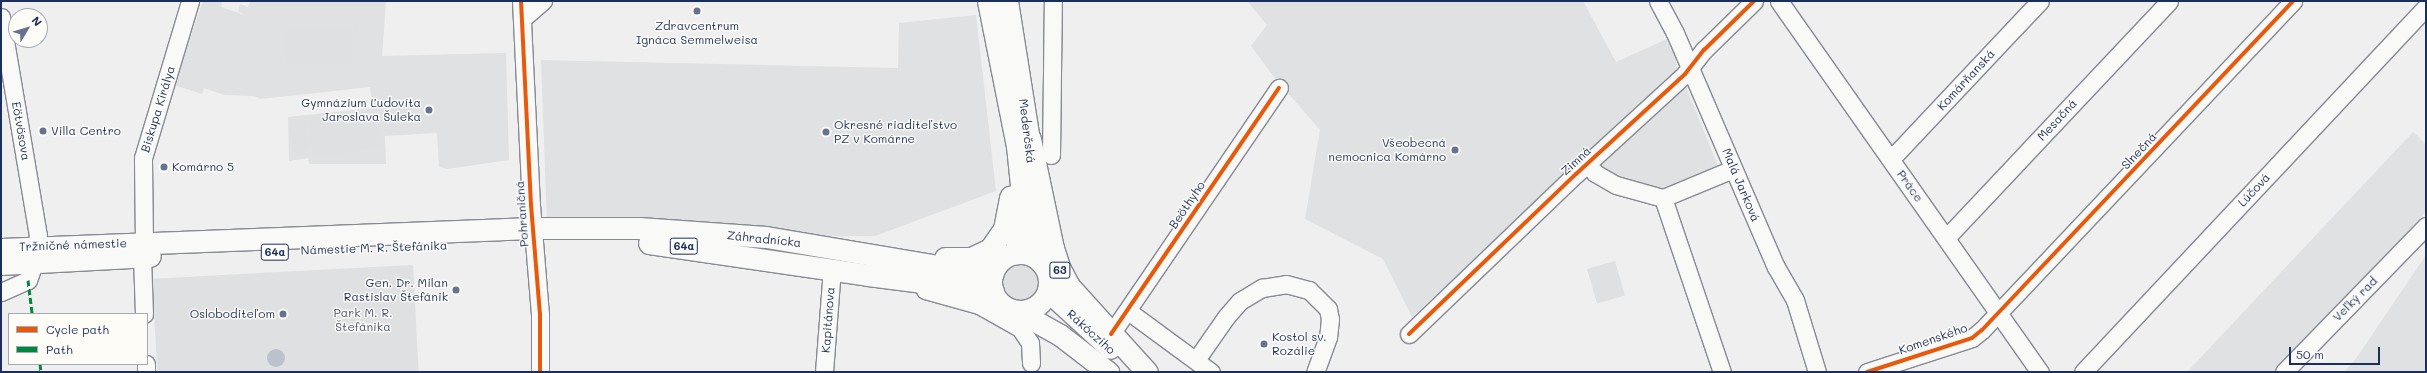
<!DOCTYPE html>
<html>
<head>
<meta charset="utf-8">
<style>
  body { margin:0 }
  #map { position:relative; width:2427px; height:373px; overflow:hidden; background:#efefef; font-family:Mali,sans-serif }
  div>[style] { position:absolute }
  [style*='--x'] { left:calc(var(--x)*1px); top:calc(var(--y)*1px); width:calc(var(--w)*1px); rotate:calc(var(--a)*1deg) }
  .built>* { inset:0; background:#dfe1e2 }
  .green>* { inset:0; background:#dee0e2; transform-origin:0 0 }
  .round { border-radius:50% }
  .water>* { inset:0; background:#bdc1cc }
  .roads { filter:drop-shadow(1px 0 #868a93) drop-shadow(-1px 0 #868a93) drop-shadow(0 1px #868a93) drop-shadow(0 -1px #868a93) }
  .minor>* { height:17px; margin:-8.5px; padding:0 8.5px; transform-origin:8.5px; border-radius:8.5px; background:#f9f9f8 }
  .major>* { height:21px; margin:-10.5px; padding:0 10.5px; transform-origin:10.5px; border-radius:10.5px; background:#f9f9f8 }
  .major>.ring { margin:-10.5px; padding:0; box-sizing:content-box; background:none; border:21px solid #f9f9f8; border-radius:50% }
  .quiet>* { height:3px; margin-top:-1.5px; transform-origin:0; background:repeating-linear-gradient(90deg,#00873e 0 6px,transparent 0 9px) }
  .cycleway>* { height:4px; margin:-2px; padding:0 2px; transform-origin:2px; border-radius:2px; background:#e8590c }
  .dots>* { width:11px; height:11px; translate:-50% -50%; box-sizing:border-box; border:2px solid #fdfcf7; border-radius:50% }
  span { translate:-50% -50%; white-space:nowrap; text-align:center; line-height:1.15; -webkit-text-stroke:3px #fdfcf7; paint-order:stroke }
  .shield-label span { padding:1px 3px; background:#fdfcf7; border:1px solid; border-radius:3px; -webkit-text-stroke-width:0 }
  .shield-label { font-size:11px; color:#1b2f5e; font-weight:700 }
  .poi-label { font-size:12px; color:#1b2f5e }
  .right { translate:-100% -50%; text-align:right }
  .left { translate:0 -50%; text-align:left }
  .street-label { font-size:12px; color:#1b2f5e }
  .park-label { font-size:12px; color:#48587c }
  .frame { position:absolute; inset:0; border:2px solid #1b2f5e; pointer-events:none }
  .legend { position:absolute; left:8px; top:313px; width:140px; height:52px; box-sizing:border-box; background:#fdfcf7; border:1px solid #a3aaba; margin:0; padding:5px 7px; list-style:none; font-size:12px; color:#1b2f5e }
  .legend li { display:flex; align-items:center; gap:8px; height:20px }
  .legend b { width:20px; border:1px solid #a3aaba }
  .north { position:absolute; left:8px; top:8px; width:40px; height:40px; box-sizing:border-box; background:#fdfcf7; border:1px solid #a3aaba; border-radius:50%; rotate:52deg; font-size:11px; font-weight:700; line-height:16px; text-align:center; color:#1b2f5e }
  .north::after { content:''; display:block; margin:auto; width:14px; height:18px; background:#657291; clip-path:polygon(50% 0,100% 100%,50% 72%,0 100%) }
  .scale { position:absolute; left:2289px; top:347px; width:91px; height:18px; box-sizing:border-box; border:2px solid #1b2f5e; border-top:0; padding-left:5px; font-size:12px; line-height:14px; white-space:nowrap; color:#1b2f5e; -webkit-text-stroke:3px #fdfcf7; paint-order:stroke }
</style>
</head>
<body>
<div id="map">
  <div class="built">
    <i style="clip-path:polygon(203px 1px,222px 1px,221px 7px,245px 15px,238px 11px,240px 4px,248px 7px,250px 2px,386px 1px,382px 56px,506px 53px,509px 160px,448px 169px,439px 167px,437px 133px,385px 136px,386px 164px,309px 164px,308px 158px,289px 161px,288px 117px,373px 108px,370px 87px,261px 99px,254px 96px,224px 95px,204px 88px,202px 94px,174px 85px)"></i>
    <i style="clip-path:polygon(1247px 1px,1583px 1px,1616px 62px,1667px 39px,1676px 57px,1677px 72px,1412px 317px,1383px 259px,1305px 219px,1320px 130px,1274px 77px,1251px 46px,1267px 25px)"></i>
    <i style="clip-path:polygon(976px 15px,996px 191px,875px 236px,766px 237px,547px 222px,541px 60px,898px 68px,899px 23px)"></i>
    <i style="clip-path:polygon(1684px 82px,1720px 171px,1660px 195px,1597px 170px)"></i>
    <i style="clip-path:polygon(2413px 132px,2426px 144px,2426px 212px,2277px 372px,2187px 372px)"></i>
    <i style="clip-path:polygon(2426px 255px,2426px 372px,2344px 372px,2355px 360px)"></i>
  </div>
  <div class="green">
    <i style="left:285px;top:27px;width:73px;height:36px"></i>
    <i style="left:378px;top:110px;width:38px;height:71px;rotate:83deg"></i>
    <i style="left:305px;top:119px;width:31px;height:16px;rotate:83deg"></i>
    <i class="round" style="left:997px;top:259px;width:46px;height:46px"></i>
    <i style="left:1615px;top:261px;width:36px;height:29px;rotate:74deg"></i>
    <i style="left:413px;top:265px;width:107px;height:261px;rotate:87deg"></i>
  </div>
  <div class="water">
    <i class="round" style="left:267px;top:349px;width:18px;height:18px"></i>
  </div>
  <div class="roads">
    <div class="minor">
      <i style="--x:521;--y:1;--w:204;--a:87.2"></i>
      <i style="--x:531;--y:205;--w:109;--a:85.3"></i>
      <i style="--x:540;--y:314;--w:58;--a:90"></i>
      <i style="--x:1658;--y:1;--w:36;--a:62"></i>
      <i style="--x:1675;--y:33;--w:255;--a:66.7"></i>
      <i style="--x:1776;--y:267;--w:38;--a:60"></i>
      <i style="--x:1795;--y:300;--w:75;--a:73"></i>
      <i style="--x:1779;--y:1;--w:454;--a:54.9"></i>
      <i style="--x:1;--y:17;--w:221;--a:80.4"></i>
      <i style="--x:38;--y:235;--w:28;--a:98"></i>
      <i style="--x:34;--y:263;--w:18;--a:109"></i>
      <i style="--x:28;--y:280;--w:30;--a:156"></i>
      <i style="--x:522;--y:19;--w:28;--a:-41"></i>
      <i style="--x:1051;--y:155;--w:154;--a:-89.3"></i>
      <i style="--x:1891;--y:159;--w:217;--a:-46.7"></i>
      <i style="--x:1587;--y:164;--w:12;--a:48"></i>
      <i style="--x:1595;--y:173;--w:24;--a:30"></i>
      <i style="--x:1616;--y:185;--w:49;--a:15.5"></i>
      <i style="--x:1663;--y:198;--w:184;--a:71.3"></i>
      <i style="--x:1663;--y:198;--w:76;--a:-22.5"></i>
      <i style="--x:1946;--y:238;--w:325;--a:-46.7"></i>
      <i style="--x:144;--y:243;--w:85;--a:-90.7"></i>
      <i style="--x:143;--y:158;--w:164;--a:-73.3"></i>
      <i style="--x:142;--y:257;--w:57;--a:88"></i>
      <i style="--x:925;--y:290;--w:56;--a:15.5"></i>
      <i style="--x:979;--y:305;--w:47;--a:29.3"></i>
      <i style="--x:1020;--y:328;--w:18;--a:56"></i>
      <i style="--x:1030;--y:343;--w:20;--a:87"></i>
      <i style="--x:1128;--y:311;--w:103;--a:36.3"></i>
      <i style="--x:1111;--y:334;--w:298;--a:-55.7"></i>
      <i style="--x:1409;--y:334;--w:231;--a:-43.8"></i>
      <i style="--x:1576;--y:174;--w:148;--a:-42.5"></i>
      <i style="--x:1685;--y:74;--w:31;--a:-52"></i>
      <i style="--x:1704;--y:50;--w:70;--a:-44.4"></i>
      <i style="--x:1196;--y:360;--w:52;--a:-55.1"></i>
      <i style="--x:1226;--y:317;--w:21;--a:-49"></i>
      <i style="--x:1240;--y:301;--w:26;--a:-31"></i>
      <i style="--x:1262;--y:288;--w:24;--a:-9"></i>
      <i style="--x:1286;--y:284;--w:24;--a:15"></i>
      <i style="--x:1309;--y:290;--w:27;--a:45"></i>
      <i style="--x:1328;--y:309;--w:10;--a:79"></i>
      <i style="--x:1330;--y:319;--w:18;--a:96"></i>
      <i style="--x:1328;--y:337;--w:37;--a:110"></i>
      <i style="--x:146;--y:364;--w:8;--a:90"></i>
      <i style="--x:824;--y:372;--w:103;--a:-85.6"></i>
      <i style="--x:1867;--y:372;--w:110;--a:-17.9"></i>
      <i style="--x:1972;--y:338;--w:13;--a:-39"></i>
      <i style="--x:1982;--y:330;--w:453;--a:-46.6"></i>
      <i style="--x:2083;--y:372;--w:501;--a:-46.78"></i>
      <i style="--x:2284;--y:372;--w:204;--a:-45.8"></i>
    </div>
    <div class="major">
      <i style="--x:988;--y:1;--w:148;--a:78.7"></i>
      <i style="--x:1017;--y:146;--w:49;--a:84.2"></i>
      <i style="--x:1022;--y:195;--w:41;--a:94.2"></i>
      <i style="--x:1019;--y:236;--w:18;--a:103"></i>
      <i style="--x:1007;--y:1;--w:154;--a:81"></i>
      <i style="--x:1030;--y:139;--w:111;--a:78.1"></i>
      <i style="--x:1053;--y:248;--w:22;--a:72"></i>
      <i style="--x:1060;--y:269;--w:19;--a:62"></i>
      <i style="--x:1069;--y:286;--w:116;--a:47.8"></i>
      <i style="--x:1034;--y:206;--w:32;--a:88"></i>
      <i style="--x:1035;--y:238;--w:25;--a:76"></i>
      <i style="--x:649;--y:243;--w:221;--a:8.3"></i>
      <i style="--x:868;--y:275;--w:126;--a:7.3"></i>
      <i style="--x:1;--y:249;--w:532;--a:-2.26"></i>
      <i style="--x:533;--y:228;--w:106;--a:0"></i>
      <i style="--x:639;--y:228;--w:127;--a:4.1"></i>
      <i style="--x:766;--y:237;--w:211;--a:9.6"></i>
      <i style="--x:974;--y:272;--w:19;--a:3"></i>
      <i class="ring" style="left:991px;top:253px;width:37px;height:37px"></i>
      <i style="--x:945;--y:258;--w:26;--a:0"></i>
      <i style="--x:971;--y:258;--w:21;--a:-25"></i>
      <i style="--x:990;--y:249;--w:24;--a:-55"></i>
      <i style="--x:1004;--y:229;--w:33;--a:-79"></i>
      <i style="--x:1;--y:264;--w:149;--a:-3.1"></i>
      <i style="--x:1048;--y:291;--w:84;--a:42.6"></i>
      <i style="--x:1017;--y:311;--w:49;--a:29.2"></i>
      <i style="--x:1060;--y:335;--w:61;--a:37.6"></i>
    </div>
  </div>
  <div class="quiet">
    <i style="--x:28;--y:280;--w:34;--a:83"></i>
    <i style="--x:40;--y:364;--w:8;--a:83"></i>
  </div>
  <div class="cycleway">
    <i style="--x:521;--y:1;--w:204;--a:87.2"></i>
    <i style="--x:531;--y:205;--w:109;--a:85.3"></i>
    <i style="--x:540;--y:314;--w:58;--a:90"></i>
    <i style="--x:1111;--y:334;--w:298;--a:-55.7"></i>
    <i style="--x:1409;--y:334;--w:231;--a:-43.8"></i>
    <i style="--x:1576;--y:174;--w:148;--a:-42.5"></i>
    <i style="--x:1685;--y:74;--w:31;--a:-52"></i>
    <i style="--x:1704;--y:50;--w:70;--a:-44.4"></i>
    <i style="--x:1867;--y:372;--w:110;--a:-17.9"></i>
    <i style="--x:1972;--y:338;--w:13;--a:-39"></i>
    <i style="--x:1982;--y:330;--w:453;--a:-46.6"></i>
  </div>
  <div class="dots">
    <i style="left:697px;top:11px;background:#657291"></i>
    <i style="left:429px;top:110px;background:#657291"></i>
    <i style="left:43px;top:131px;background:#657291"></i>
    <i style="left:826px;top:132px;background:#657291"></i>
    <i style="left:1455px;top:150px;background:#657291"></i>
    <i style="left:164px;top:167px;background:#657291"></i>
    <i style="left:456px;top:290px;background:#657291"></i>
    <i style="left:283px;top:314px;background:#657291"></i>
    <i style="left:1264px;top:344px;background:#657291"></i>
  </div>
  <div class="shield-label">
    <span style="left:684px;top:246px">64a</span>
    <span style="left:275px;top:252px">64a</span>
    <span style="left:1060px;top:270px">63</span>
  </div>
  <div class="poi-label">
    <span style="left:697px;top:33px">Zdravcentrum<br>Ignáca Semmelweisa</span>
    <span class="right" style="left:421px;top:110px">Gymnázium Ľudovíta<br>Jaroslava Šuleka</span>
    <span class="left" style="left:834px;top:132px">Okresné riaditeľstvo<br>PZ v Komárne</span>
    <span class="left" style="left:51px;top:131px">Villa Centro</span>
    <span class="right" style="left:1446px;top:150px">Všeobecná<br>nemocnica Komárno</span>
    <span class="left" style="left:172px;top:167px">Komárno 5</span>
    <span class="right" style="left:448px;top:290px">Gen. Dr. Milan<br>Rastislav Štefánik</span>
    <span class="right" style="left:275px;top:314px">Osloboditeľom</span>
    <span class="left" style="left:1272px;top:344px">Kostol sv.<br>Rozálie</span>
  </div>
  <div class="street-label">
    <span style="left:1966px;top:80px;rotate:-47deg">Komárňanská</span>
    <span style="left:158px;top:109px;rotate:-73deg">Biskupa Királya</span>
    <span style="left:2057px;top:120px;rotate:-47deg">Mesačná</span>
    <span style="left:21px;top:131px;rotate:80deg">Eötvösova</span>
    <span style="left:1027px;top:131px;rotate:83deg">Mederčská</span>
    <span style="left:2139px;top:151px;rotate:-47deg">Slnečná</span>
    <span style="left:1576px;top:161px;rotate:-43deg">Zimná</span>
    <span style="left:1741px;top:185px;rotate:67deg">Malá Jarková</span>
    <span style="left:1910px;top:186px;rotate:55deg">Práce</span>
    <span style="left:2254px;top:190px;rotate:-47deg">Lúčová</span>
    <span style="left:1187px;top:205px;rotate:-56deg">Beöthyho</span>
    <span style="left:522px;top:214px;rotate:-94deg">Pohraničná</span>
    <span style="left:764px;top:239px;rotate:6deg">Záhradnícka</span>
    <span style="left:73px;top:245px;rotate:-2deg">Tržničné námestie</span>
    <span style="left:374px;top:248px;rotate:-2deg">Námestie M. R. Štefánika</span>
    <span style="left:2355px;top:299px;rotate:-45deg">Veľký rad</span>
    <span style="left:828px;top:320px;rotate:-86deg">Kapitánova</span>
    <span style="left:1091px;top:332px;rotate:42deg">Rákócziho</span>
    <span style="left:1933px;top:339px;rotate:-19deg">Komenského</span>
  </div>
  <div class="park-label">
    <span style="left:363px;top:320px">Park M. R.<br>Štefánika</span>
  </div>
  <div class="frame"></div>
  <ul class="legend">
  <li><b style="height:5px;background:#e8590c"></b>Cycle path</li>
  <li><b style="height:5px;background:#00873e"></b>Path</li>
  </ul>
  <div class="north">N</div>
  <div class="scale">50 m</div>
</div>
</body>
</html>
